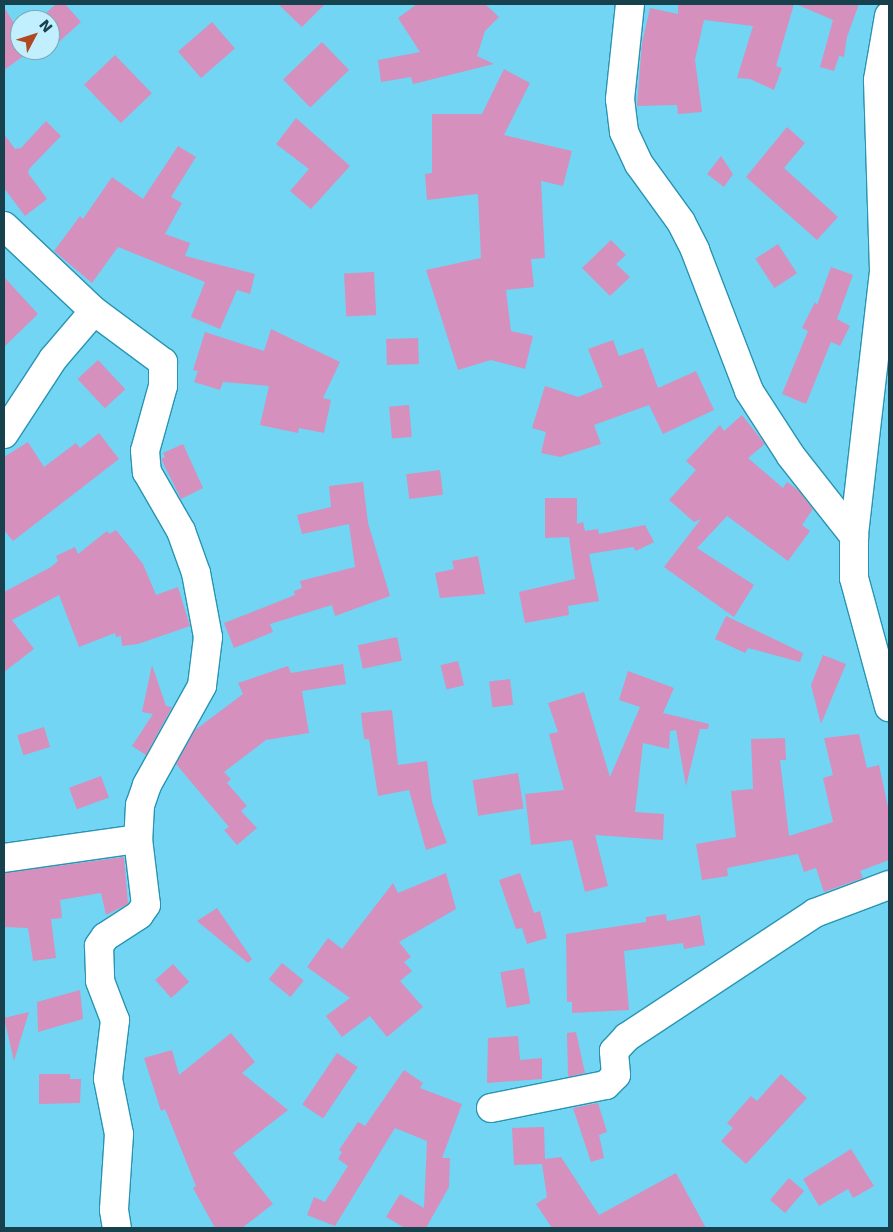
<!DOCTYPE html>
<html>
<head>
<meta charset="utf-8">
<style>
  body { margin:0 }
  #map { position:relative; width:893px; height:1232px; overflow:hidden; background:#72d5f3; font-family:"DejaVu Sans",sans-serif }
  div>[style] { position:absolute }
  [style*='--x'] { left:calc(var(--x)*1px); top:calc(var(--y)*1px); width:calc(var(--w)*1px); rotate:calc(var(--a)*1deg) }
  .building>* { inset:0; background:#d590bd; transform-origin:0 0 }
  .roads { filter:drop-shadow(1px 0 #2994b1) drop-shadow(-1px 0 #2994b1) drop-shadow(0 1px #2994b1) drop-shadow(0 -1px #2994b1) }
  .street>* { height:28px; margin:-14px; padding:0 14px; transform-origin:14px; border-radius:14px; background:#fff }
  span { translate:-50% -50%; white-space:nowrap; text-align:center; line-height:1.15; -webkit-text-stroke:4px #c1effe; paint-order:stroke }
  .frame { position:absolute; inset:0; border:5px solid #17414d; pointer-events:none }
  .north { position:absolute; left:10px; top:10px; width:50px; height:50px; box-sizing:border-box; background:#c1effe; border:1px solid #7da9b7; border-radius:50%; rotate:50deg; font-size:14px; font-weight:700; line-height:20px; text-align:center; color:#17414d }
  .north::after { content:''; display:block; margin:auto; width:18px; height:22px; background:#b04921; clip-path:polygon(50% 0,100% 100%,50% 72%,0 100%) }
</style>
</head>
<body>
<div id="map">
  <div class="building">
    <i style="clip-path:polygon(56px 4px,65px 4px,81px 22px,51px 49px,50px 20px,38px 20px)"></i>
    <i style="clip-path:polygon(278px 4px,325px 4px,302px 27px)"></i>
    <i style="clip-path:polygon(417px 4px,485px 4px,499px 17px,485px 31px,477px 56px,494px 64px,413px 84px,411px 77px,381px 82px,378px 60px,420px 52px,398px 18px)"></i>
    <i style="clip-path:polygon(678px 4px,794px 4px,776px 66px,782px 68px,774px 90px,750px 79px,737px 78px,753px 26px,704px 20px,695px 60px,702px 112px,678px 114px,677px 105px,637px 106px,642px 43px,650px 8px,678px 14px)"></i>
    <i style="clip-path:polygon(796px 4px,859px 4px,847px 37px,844px 57px,839px 56px,834px 71px,820px 67px,833px 20px)"></i>
    <i style="clip-path:polygon(4px 7px,20px 33px,20px 50px,32px 50px,4px 70px)"></i>
    <i style="left:212px;top:22px;width:35px;height:45px;rotate:49deg"></i>
    <i style="left:322px;top:42px;width:39px;height:54px;rotate:46deg"></i>
    <i style="left:115px;top:55px;width:53px;height:43px;rotate:46deg"></i>
    <i style="clip-path:polygon(504px 69px,530px 83px,504px 135px,572px 151px,563px 186px,541px 181px,545px 258px,531px 259px,534px 287px,506px 290px,511px 331px,533px 336px,525px 369px,491px 360px,458px 370px,426px 270px,481px 258px,478px 194px,427px 200px,425px 174px,432px 173px,432px 114px,482px 114px)"></i>
    <i style="clip-path:polygon(296px 118px,350px 166px,311px 209px,290px 191px,309px 169px,276px 144px)"></i>
    <i style="clip-path:polygon(46px 121px,61px 136px,29px 169px,28px 173px,47px 199px,25px 216px,4px 188px,4px 134px,15px 149px,21px 148px)"></i>
    <i style="clip-path:polygon(787px 127px,805px 143px,784px 168px,838px 217px,817px 240px,746px 177px)"></i>
    <i style="clip-path:polygon(178px 146px,196px 157px,171px 197px,182px 203px,165px 234px,190px 243px,185px 256px,255px 274px,250px 294px,237px 290px,220px 329px,191px 317px,205px 282px,118px 247px,92px 283px,54px 251px,80px 216px,83px 219px,112px 177px,143px 199px)"></i>
    <i style="clip-path:polygon(721px 156px,733px 174px,724px 187px,707px 174px)"></i>
    <i style="clip-path:polygon(611px 240px,626px 255px,616px 264px,630px 277px,610px 296px,582px 268px)"></i>
    <i style="left:778px;top:244px;width:35px;height:27px;rotate:57deg"></i>
    <i style="clip-path:polygon(831px 267px,853px 275px,837px 319px,850px 326px,840px 346px,831px 342px,806px 404px,782px 394px,808px 331px,802px 328px,815px 302px,817px 305px)"></i>
    <i style="left:374px;top:272px;width:43px;height:30px;rotate:87deg"></i>
    <i style="clip-path:polygon(4px 277px,38px 314px,4px 347px)"></i>
    <i style="clip-path:polygon(271px 329px,340px 362px,323px 398px,331px 400px,324px 433px,299px 428px,298px 433px,260px 425px,269px 386px,223px 382px,220px 390px,194px 382px,198px 371px,193px 370px,205px 332px,264px 351px)"></i>
    <i style="left:418px;top:338px;width:26px;height:32px;rotate:88deg"></i>
    <i style="clip-path:polygon(613px 340px,619px 356px,643px 348px,658px 388px,696px 371px,714px 410px,663px 434px,649px 405px,594px 425px,601px 444px,560px 457px,541px 453px,546px 432px,532px 428px,545px 386px,578px 397px,603px 387px,588px 349px)"></i>
    <i style="left:98px;top:360px;width:40px;height:28px;rotate:47deg"></i>
    <i style="left:409px;top:405px;width:32px;height:20px;rotate:85deg"></i>
    <i style="clip-path:polygon(742px 415px,765px 444px,748px 458px,783px 488px,787px 482px,798px 490px,813px 509px,802px 525px,810px 531px,788px 561px,727px 516px,697px 548px,754px 585px,734px 617px,664px 567px,701px 519px,694px 522px,669px 500px,696px 470px,686px 461px,720px 425px,724px 431px)"></i>
    <i style="clip-path:polygon(99px 433px,119px 459px,13px 541px,4px 530px,4px 457px,28px 442px,44px 467px,76px 443px,80px 448px)"></i>
    <i style="clip-path:polygon(183px 444px,203px 488px,181px 499px,161px 459px,165px 457px,163px 453px)"></i>
    <i style="left:440px;top:470px;width:25px;height:34px;rotate:83deg"></i>
    <i style="clip-path:polygon(363px 482px,368px 523px,390px 596px,335px 616px,332px 605px,270px 624px,273px 632px,234px 648px,224px 623px,295px 595px,294px 591px,302px 588px,300px 581px,355px 567px,349px 524px,302px 534px,297px 515px,331px 507px,329px 486px)"></i>
    <i style="clip-path:polygon(545px 498px,577px 498px,577px 524px,583px 522px,585px 531px,598px 529px,599px 534px,645px 525px,654px 542px,636px 551px,633px 547px,589px 554px,599px 601px,568px 606px,569px 615px,525px 623px,519px 592px,575px 579px,569px 537px,545px 538px)"></i>
    <i style="clip-path:polygon(116px 530px,143px 564px,156px 595px,178px 587px,190px 626px,138px 644px,122px 646px,121px 636px,116px 637px,115px 633px,79px 647px,59px 595px,12px 620px,34px 649px,4px 672px,4px 592px,51px 567px,58px 561px,56px 556px,75px 547px,78px 554px,107px 531px,109px 534px)"></i>
    <i style="clip-path:polygon(478px 556px,485px 594px,440px 598px,435px 573px,454px 569px,452px 561px)"></i>
    <i style="clip-path:polygon(726px 616px,803px 653px,800px 662px,748px 648px,745px 653px,715px 639px)"></i>
    <i style="left:397px;top:637px;width:24px;height:40px;rotate:78deg"></i>
    <i style="clip-path:polygon(823px 655px,846px 664px,821px 724px,811px 685px)"></i>
    <i style="left:458px;top:661px;width:25px;height:18px;rotate:76deg"></i>
    <i style="clip-path:polygon(343px 664px,346px 684px,302px 691px,309px 733px,266px 740px,224px 772px,231px 779px,227px 783px,247px 806px,241px 811px,257px 828px,237px 845px,224px 830px,229px 827px,176px 764px,195px 730px,243px 694px,238px 683px,288px 666px,291px 673px)"></i>
    <i style="clip-path:polygon(152px 665px,166px 706px,172px 707px,146px 755px,132px 746px,153px 714px,142px 712px)"></i>
    <i style="clip-path:polygon(628px 671px,674px 688px,663px 713px,709px 724px,708px 729px,700px 729px,686px 786px,676px 730px,670px 731px,669px 749px,643px 743px,635px 812px,664px 814px,663px 840px,595px 835px,608px 886px,585px 892px,572px 840px,531px 845px,525px 794px,564px 790px,549px 734px,558px 732px,548px 703px,584px 692px,610px 777px,640px 707px,619px 700px)"></i>
    <i style="left:510px;top:679px;width:26px;height:21px;rotate:83deg"></i>
    <i style="clip-path:polygon(392px 710px,398px 765px,427px 761px,432px 802px,447px 843px,426px 850px,409px 790px,378px 796px,369px 739px,364px 739px,361px 713px)"></i>
    <i style="left:44px;top:727px;width:21px;height:28px;rotate:73deg"></i>
    <i style="clip-path:polygon(859px 734px,867px 768px,879px 765px,889px 812px,889px 860px,860px 871px,863px 878px,824px 892px,816px 868px,804px 872px,798px 854px,727px 868px,728px 876px,702px 880px,696px 844px,736px 837px,731px 791px,753px 789px,751px 739px,785px 738px,786px 760px,780px 760px,789px 836px,833px 822px,823px 778px,833px 775px,824px 738px)"></i>
    <i style="left:518px;top:773px;width:36px;height:46px;rotate:81deg"></i>
    <i style="left:101px;top:776px;width:23px;height:34px;rotate:70deg"></i>
    <i style="clip-path:polygon(124px 857px,128px 904px,106px 915px,101px 893px,60px 900px,62px 918px,51px 919px,56px 958px,33px 961px,28px 928px,4px 927px,4px 873px)"></i>
    <i style="clip-path:polygon(446px 873px,456px 909px,399px 942px,411px 957px,404px 962px,412px 971px,400px 981px,423px 1007px,387px 1037px,370px 1016px,342px 1037px,326px 1016px,350px 998px,307px 967px,328px 938px,342px 949px,393px 883px,398px 893px)"></i>
    <i style="clip-path:polygon(520px 873px,534px 913px,540px 911px,547px 938px,527px 944px,522px 928px,516px 929px,499px 880px)"></i>
    <i style="clip-path:polygon(217px 908px,252px 959px,248px 963px,197px 921px)"></i>
    <i style="clip-path:polygon(666px 914px,667px 921px,700px 915px,705px 945px,684px 949px,683px 943px,624px 951px,629px 1010px,572px 1013px,572px 1002px,567px 1002px,566px 934px,646px 922px,646px 917px)"></i>
    <i style="left:282px;top:963px;width:28px;height:21px;rotate:39deg"></i>
    <i style="left:173px;top:964px;width:24px;height:24px;rotate:48deg"></i>
    <i style="left:524px;top:968px;width:36px;height:24px;rotate:80deg"></i>
    <i style="clip-path:polygon(80px 990px,83px 1019px,38px 1032px,37px 1002px)"></i>
    <i style="clip-path:polygon(29px 1012px,14px 1061px,4px 1018px)"></i>
    <i style="clip-path:polygon(576px 1032px,585px 1073px,568px 1077px,567px 1033px)"></i>
    <i style="clip-path:polygon(231px 1033px,255px 1062px,242px 1073px,288px 1110px,233px 1153px,273px 1204px,242px 1228px,215px 1228px,193px 1188px,196px 1186px,165px 1109px,161px 1111px,144px 1058px,172px 1050px,179px 1075px)"></i>
    <i style="clip-path:polygon(518px 1036px,520px 1060px,542px 1058px,542px 1079px,487px 1083px,488px 1038px)"></i>
    <i style="left:337px;top:1053px;width:25px;height:62px;rotate:34deg"></i>
    <i style="clip-path:polygon(404px 1070px,423px 1083px,420px 1088px,462px 1104px,442px 1158px,450px 1158px,449px 1187px,426px 1228px,405px 1228px,386px 1217px,400px 1194px,424px 1208px,427px 1141px,395px 1128px,335px 1226px,307px 1215px,314px 1197px,325px 1202px,348px 1166px,338px 1159px,342px 1152px,339px 1150px,358px 1122px,365px 1126px)"></i>
    <i style="clip-path:polygon(39px 1074px,70px 1074px,70px 1079px,81px 1079px,80px 1103px,39px 1104px)"></i>
    <i style="clip-path:polygon(781px 1074px,807px 1098px,746px 1164px,721px 1141px,733px 1128px,727px 1123px,751px 1096px,757px 1101px)"></i>
    <i style="clip-path:polygon(598px 1103px,607px 1132px,599px 1135px,604px 1158px,591px 1162px,573px 1108px)"></i>
    <i style="clip-path:polygon(544px 1127px,545px 1159px,561px 1157px,599px 1215px,676px 1173px,706px 1228px,552px 1228px,536px 1204px,547px 1197px,542px 1164px,514px 1165px,512px 1128px)"></i>
    <i style="clip-path:polygon(851px 1149px,874px 1186px,853px 1198px,848px 1189px,819px 1206px,803px 1179px)"></i>
    <i style="left:789px;top:1178px;width:20px;height:29px;rotate:41deg"></i>
  </div>
  <div class="roads">
    <div class="street">
      <i style="--x:630;--y:4;--w:96;--a:96"></i>
      <i style="--x:620;--y:99;--w:33;--a:83"></i>
      <i style="--x:624;--y:132;--w:35;--a:65"></i>
      <i style="--x:639;--y:164;--w:72;--a:54.1"></i>
      <i style="--x:681;--y:222;--w:31;--a:63"></i>
      <i style="--x:695;--y:250;--w:151;--a:69"></i>
      <i style="--x:749;--y:391;--w:77;--a:57.1"></i>
      <i style="--x:791;--y:456;--w:102;--a:51.8"></i>
      <i style="--x:889;--y:16;--w:65;--a:99.8"></i>
      <i style="--x:878;--y:80;--w:191;--a:88.2"></i>
      <i style="--x:884;--y:271;--w:267;--a:96.5"></i>
      <i style="--x:854;--y:536;--w:42;--a:90"></i>
      <i style="--x:854;--y:578;--w:134;--a:74.8"></i>
      <i style="--x:4;--y:226;--w:124;--a:43.4"></i>
      <i style="--x:94;--y:311;--w:86;--a:36.5"></i>
      <i style="--x:163;--y:362;--w:24;--a:90"></i>
      <i style="--x:163;--y:386;--w:67;--a:105.5"></i>
      <i style="--x:145;--y:451;--w:21;--a:85"></i>
      <i style="--x:147;--y:472;--w:68;--a:60"></i>
      <i style="--x:181;--y:531;--w:45;--a:70.3"></i>
      <i style="--x:196;--y:573;--w:65;--a:79.4"></i>
      <i style="--x:208;--y:637;--w:49;--a:97"></i>
      <i style="--x:202;--y:686;--w:113;--a:119.1"></i>
      <i style="--x:147;--y:785;--w:21;--a:109"></i>
      <i style="--x:140;--y:805;--w:34;--a:93"></i>
      <i style="--x:138;--y:839;--w:66;--a:83.1"></i>
      <i style="--x:146;--y:905;--w:12;--a:125"></i>
      <i style="--x:139;--y:915;--w:40;--a:147.1"></i>
      <i style="--x:105;--y:937;--w:11;--a:124"></i>
      <i style="--x:99;--y:946;--w:35;--a:88"></i>
      <i style="--x:100;--y:981;--w:42;--a:69"></i>
      <i style="--x:115;--y:1020;--w:59;--a:96.8"></i>
      <i style="--x:108;--y:1079;--w:56;--a:78.7"></i>
      <i style="--x:119;--y:1134;--w:76;--a:93.8"></i>
      <i style="--x:114;--y:1210;--w:18;--a:81"></i>
      <i style="--x:4;--y:434;--w:90;--a:-56.8"></i>
      <i style="--x:53;--y:359;--w:63;--a:-49.5"></i>
      <i style="--x:4;--y:858;--w:135;--a:-8.1"></i>
      <i style="--x:491;--y:1108;--w:117;--a:-11.3"></i>
      <i style="--x:606;--y:1085;--w:14;--a:-45"></i>
      <i style="--x:616;--y:1075;--w:24;--a:-95"></i>
      <i style="--x:614;--y:1051;--w:19;--a:-47"></i>
      <i style="--x:627;--y:1037;--w:225;--a:-33.4"></i>
      <i style="--x:815;--y:913;--w:79;--a:-20.7"></i>
    </div>
  </div>
  <div class="frame"></div>
  <div class="north">N</div>
</div>
</body>
</html>
